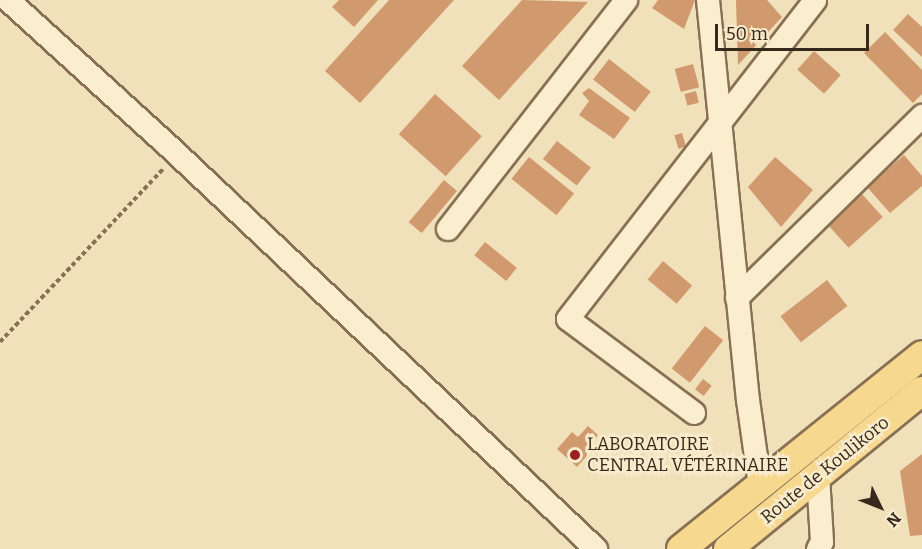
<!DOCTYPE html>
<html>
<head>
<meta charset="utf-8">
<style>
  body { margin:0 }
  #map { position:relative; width:922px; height:549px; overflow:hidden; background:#f0e1bb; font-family:Bitter,serif }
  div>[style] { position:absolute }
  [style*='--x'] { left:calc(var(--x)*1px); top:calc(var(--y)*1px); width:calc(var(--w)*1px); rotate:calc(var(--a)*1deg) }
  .building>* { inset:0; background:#d1996e; transform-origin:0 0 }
  .path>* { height:4px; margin-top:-2px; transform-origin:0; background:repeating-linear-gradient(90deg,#887054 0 4.5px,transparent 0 7.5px) }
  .roads { filter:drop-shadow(2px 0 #887054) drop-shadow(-2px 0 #887054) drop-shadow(0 2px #887054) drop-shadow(0 -2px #887054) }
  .minor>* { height:22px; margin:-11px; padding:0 11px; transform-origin:11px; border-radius:11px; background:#fbeece }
  .major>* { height:28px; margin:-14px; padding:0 14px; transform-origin:14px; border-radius:14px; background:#f7d88f }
  .dots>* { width:16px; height:16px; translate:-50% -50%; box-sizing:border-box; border:3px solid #f7ebcb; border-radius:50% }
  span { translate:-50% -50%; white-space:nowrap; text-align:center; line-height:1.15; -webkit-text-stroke:5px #f7ebcb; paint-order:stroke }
  .poi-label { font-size:18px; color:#36281a }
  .left { translate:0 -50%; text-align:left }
  .street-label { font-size:18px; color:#36281a }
  .north { position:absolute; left:850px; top:477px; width:60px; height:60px; -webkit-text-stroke:4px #f7ebcb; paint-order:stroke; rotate:133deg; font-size:16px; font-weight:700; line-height:24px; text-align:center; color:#36281a }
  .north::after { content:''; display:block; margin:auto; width:21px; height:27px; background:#36281a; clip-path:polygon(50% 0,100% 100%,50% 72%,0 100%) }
  .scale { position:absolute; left:715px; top:24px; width:154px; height:27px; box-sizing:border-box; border:3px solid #36281a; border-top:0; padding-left:8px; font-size:18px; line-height:21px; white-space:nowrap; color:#36281a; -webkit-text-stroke:4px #f7ebcb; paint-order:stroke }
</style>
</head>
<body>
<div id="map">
  <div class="building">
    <i style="clip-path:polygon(339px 0,378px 0,354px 27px,332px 7px)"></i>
    <i style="clip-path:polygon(389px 0,454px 0,360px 103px,325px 71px)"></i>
    <i style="clip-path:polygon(522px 0,588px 2px,499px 100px,462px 66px)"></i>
    <i style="clip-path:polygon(658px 0,695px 0,684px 29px,652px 8px)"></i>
    <i style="clip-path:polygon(736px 0,767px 0,782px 17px,738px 65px)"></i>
    <i style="clip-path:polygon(908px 14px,922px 27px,922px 57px,893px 30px)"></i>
    <i style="clip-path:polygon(885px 32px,922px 70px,922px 94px,913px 103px,864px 53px)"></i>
    <i style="left:814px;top:51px;width:36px;height:25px;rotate:42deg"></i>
    <i style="left:609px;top:59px;width:53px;height:26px;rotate:38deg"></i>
    <i style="left:693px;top:64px;width:24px;height:19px;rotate:75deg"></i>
    <i style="clip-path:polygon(589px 88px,630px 118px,614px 139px,579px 115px,589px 101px,582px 93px)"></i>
    <i style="left:696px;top:91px;width:12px;height:12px;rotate:76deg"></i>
    <i style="left:435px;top:94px;width:63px;height:54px;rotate:42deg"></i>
    <i style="left:682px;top:133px;width:14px;height:8px;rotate:73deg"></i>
    <i style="left:557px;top:141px;width:43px;height:23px;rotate:38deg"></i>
    <i style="clip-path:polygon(904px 155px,922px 176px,922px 186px,890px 213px,867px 187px)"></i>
    <i style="left:529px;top:157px;width:58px;height:28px;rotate:39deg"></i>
    <i style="clip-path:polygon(775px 157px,813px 190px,781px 227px,748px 187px)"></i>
    <i style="left:444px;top:180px;width:17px;height:55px;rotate:40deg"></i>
    <i style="left:862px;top:194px;width:31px;height:46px;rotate:48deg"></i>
    <i style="left:485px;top:242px;width:41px;height:17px;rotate:39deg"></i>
    <i style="left:663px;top:261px;width:38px;height:24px;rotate:40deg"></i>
    <i style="left:827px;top:280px;width:33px;height:59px;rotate:52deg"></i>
    <i style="left:705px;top:326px;width:23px;height:54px;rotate:38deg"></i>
    <i style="left:703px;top:379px;width:11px;height:13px;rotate:38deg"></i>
    <i style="clip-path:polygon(588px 426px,598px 435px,588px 446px,592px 450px,577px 467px,557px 449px,572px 432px,578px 437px)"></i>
    <i style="clip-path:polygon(922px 454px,922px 535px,910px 536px,900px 471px)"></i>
  </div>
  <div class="path">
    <i style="--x:0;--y:342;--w:239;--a:-46.7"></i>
  </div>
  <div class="roads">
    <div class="minor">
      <i style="--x:8;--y:0;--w:229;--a:42.3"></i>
      <i style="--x:177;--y:154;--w:576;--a:43.31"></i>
      <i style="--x:708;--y:0;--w:402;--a:84.3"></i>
      <i style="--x:748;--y:400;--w:86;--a:82"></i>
      <i style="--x:448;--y:229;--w:290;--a:-52.1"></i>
      <i style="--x:737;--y:298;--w:260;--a:-44.5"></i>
      <i style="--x:694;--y:413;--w:157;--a:-143.3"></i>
      <i style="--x:568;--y:319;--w:403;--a:-52.2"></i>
      <i style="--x:818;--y:476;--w:66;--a:86.5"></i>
      <i style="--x:822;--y:542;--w:8;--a:120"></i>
    </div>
    <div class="major">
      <i style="--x:681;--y:549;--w:309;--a:-38.8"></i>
      <i style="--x:728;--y:549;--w:250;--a:-39.2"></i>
    </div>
  </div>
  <div class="dots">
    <i style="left:575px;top:455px;background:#9b2121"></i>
  </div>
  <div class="poi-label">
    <span class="left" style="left:587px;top:455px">LABORATOIRE<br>CENTRAL VÉTÉRINAIRE</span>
  </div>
  <div class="street-label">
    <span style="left:825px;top:470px;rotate:-39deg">Route de Koulikoro</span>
  </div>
  <div class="north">N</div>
  <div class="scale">50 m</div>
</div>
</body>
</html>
